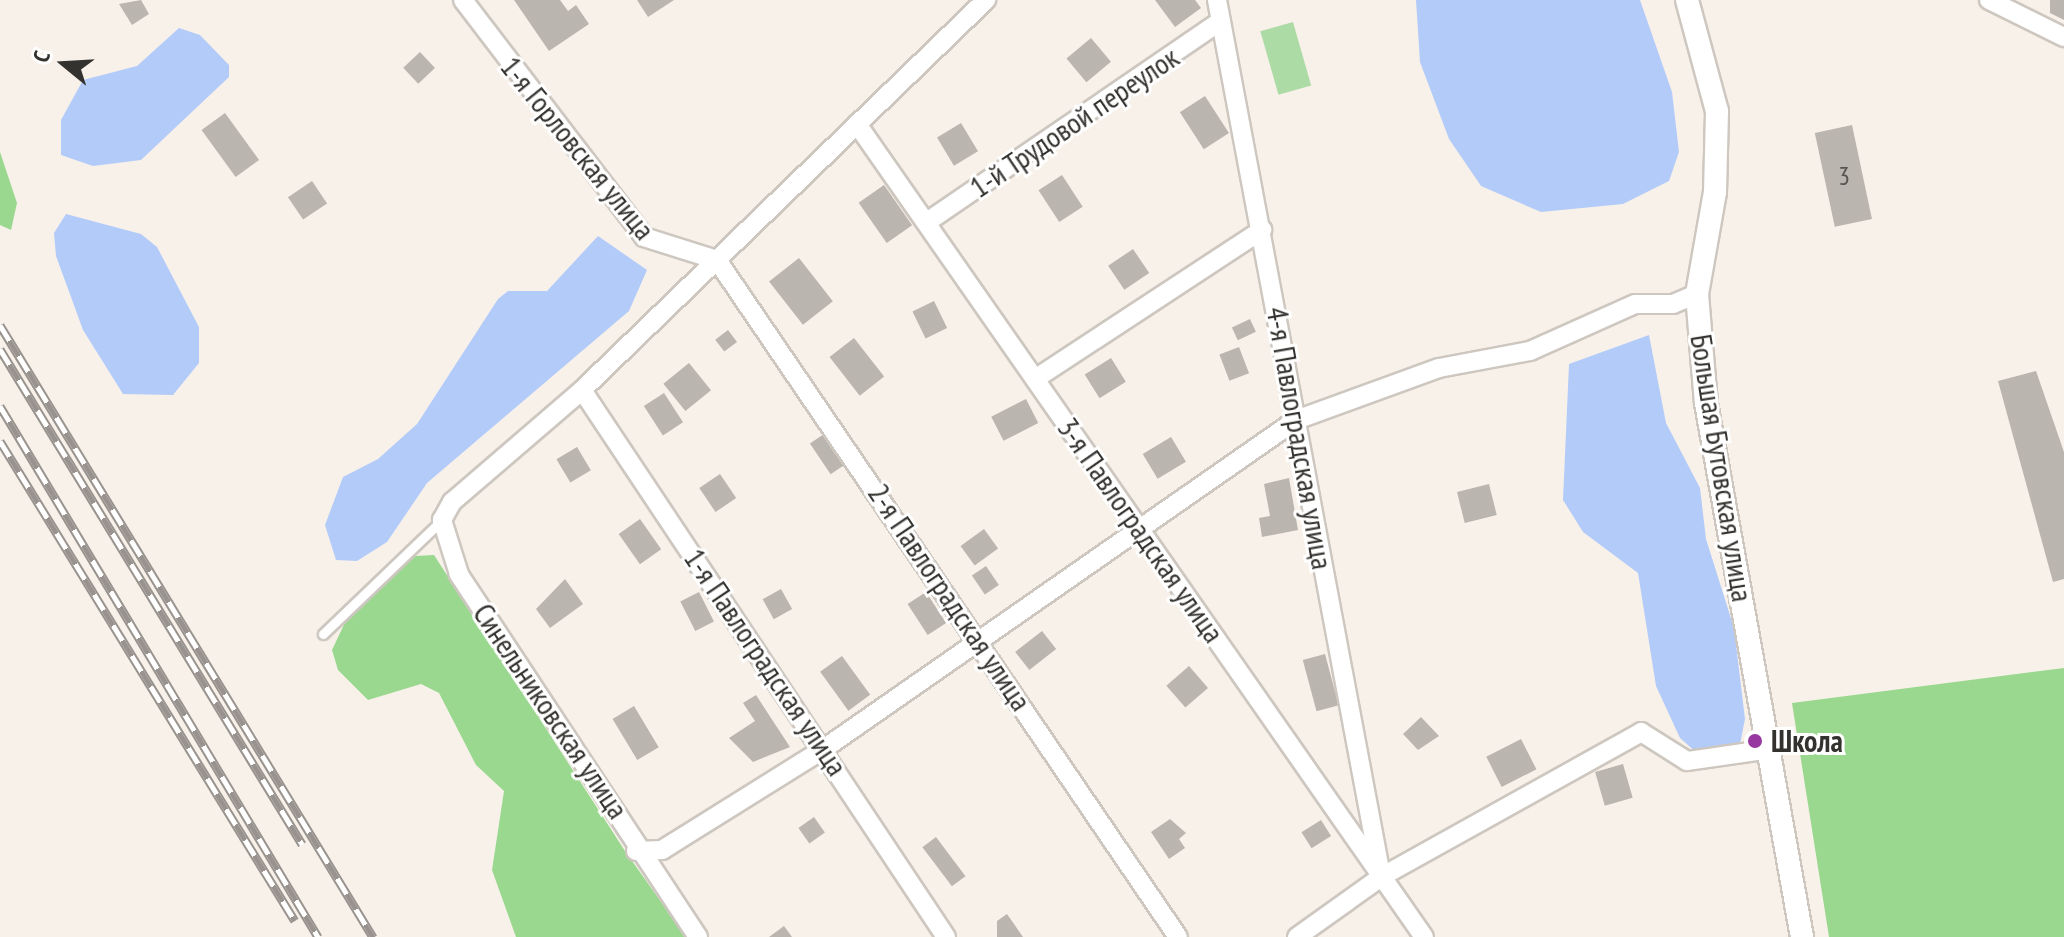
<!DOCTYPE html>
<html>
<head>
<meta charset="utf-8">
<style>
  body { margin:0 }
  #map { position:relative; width:2064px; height:937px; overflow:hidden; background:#f8f1ea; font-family:"PT Sans Narrow",sans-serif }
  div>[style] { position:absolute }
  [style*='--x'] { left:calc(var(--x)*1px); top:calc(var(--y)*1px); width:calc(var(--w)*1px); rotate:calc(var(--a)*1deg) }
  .green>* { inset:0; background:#addba5; transform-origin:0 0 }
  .forest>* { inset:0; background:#9ad890 }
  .water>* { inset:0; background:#b3cbf9 }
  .building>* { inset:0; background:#bab5ae; transform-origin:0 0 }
  .roads { filter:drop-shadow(2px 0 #cdc7c0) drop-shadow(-2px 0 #cdc7c0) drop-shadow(0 2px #cdc7c0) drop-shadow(0 -2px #cdc7c0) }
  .service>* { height:9px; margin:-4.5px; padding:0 4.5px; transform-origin:4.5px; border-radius:4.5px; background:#fff }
  .minor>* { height:18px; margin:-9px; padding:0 9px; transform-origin:9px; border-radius:9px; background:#fff }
  .tertiary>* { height:22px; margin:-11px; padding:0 11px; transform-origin:11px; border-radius:11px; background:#fff }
  .rail>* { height:9px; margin-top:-4.5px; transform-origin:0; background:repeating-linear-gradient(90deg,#fff 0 18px,#98938e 0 36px); box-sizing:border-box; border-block:2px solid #98938e }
  .dots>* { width:22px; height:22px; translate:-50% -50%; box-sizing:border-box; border:4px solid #fff; border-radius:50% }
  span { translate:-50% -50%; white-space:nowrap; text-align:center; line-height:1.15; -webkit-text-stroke:6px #fff; paint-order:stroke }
  .number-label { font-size:26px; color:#56534f }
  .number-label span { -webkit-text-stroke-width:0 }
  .street-label { font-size:30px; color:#34322f }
  .poi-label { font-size:30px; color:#34322f; font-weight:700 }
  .left { translate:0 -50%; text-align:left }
  .north { position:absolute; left:24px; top:24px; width:80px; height:80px; -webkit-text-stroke:6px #fff; paint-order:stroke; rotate:288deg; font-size:22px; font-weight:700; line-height:32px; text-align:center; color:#34322f }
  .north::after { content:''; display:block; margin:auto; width:28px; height:36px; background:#34322f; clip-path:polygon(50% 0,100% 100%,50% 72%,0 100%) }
</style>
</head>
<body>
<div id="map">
  <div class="green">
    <i style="left:1293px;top:22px;width:66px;height:34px;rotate:74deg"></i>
  </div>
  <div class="forest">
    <i style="clip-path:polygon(0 152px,17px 203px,11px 230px,0 225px)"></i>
    <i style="clip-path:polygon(434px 555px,625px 851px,686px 937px,516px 937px,492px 870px,504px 791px,476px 765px,439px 693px,421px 684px,368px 700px,338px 670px,332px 650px,349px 614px,414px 556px)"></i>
    <i style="clip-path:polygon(2064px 668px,2064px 937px,1829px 937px,1792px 703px)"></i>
  </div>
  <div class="water">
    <i style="clip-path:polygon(1416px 0,1640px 0,1672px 92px,1679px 152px,1669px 181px,1623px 204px,1541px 212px,1481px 186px,1449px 139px,1420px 62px)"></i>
    <i style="clip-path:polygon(179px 28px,200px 35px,229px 65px,229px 77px,141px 160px,93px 166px,61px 155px,61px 120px,83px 80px,137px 66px)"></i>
    <i style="clip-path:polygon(66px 214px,141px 234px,157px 247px,199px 327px,199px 363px,173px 395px,123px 394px,83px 330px,56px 256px,54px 233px)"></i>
    <i style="clip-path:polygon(598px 236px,647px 270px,629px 311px,427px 483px,387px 542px,357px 561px,336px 560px,325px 525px,343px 477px,378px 459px,417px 424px,498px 299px,508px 291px,547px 291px)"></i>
    <i style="clip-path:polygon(1649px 335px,1666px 423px,1700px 488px,1706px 539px,1734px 628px,1745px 719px,1740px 744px,1729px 750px,1698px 754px,1680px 738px,1656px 686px,1638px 573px,1583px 532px,1563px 500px,1569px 364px)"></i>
  </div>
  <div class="building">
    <i style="clip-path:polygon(141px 0,149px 14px,132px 25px,119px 4px)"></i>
    <i style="clip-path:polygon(514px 0,560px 0,568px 11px,576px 5px,589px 24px,549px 51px)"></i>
    <i style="clip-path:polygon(637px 0,674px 0,648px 17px)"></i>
    <i style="clip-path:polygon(1155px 0,1195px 0,1201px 8px,1175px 27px)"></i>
    <i style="clip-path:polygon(2050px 0,2064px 0,2064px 20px,2050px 13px)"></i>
    <i style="left:1091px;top:38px;width:31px;height:32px;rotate:50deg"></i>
    <i style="left:420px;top:52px;width:22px;height:23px;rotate:47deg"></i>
    <i style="left:1205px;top:96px;width:44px;height:30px;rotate:57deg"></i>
    <i style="left:225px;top:113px;width:58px;height:29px;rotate:54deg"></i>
    <i style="left:961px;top:123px;width:33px;height:28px;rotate:59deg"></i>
    <i style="left:1852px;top:125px;width:96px;height:38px;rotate:78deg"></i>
    <i style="left:1062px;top:175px;width:38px;height:28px;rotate:57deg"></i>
    <i style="left:312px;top:181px;width:27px;height:29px;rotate:56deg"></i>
    <i style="left:884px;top:185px;width:49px;height:31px;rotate:55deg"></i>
    <i style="left:1133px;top:249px;width:29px;height:30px;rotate:56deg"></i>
    <i style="left:799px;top:258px;width:55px;height:38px;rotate:52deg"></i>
    <i style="left:934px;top:301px;width:30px;height:24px;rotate:64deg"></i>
    <i style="left:1250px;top:319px;width:14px;height:20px;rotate:65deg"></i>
    <i style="left:728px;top:330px;width:15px;height:16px;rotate:53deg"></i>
    <i style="left:854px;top:338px;width:49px;height:31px;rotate:52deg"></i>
    <i style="left:1239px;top:347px;width:28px;height:21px;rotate:69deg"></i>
    <i style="left:1111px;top:358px;width:28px;height:31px;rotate:58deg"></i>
    <i style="left:689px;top:363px;width:35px;height:33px;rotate:51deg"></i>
    <i style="clip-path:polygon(2036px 371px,2064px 452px,2064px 579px,2053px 582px,1998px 381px)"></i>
    <i style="left:664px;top:393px;width:35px;height:24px;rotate:57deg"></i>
    <i style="left:1026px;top:399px;width:27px;height:39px;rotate:63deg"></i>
    <i style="left:824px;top:434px;width:37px;height:17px;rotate:56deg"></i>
    <i style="left:1171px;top:437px;width:29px;height:33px;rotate:59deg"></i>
    <i style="left:577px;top:447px;width:27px;height:24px;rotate:59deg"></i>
    <i style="left:720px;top:474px;width:29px;height:25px;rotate:56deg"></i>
    <i style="clip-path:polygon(1289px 478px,1298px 530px,1262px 537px,1259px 518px,1270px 516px,1264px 484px)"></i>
    <i style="left:1489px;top:484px;width:32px;height:33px;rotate:76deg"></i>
    <i style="left:640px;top:519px;width:37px;height:26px;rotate:55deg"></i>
    <i style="left:984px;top:529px;width:24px;height:29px;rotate:54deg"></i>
    <i style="left:986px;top:566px;width:23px;height:17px;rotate:56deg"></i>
    <i style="clip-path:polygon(565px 579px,583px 604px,550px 628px,536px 609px)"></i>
    <i style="left:781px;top:589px;width:23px;height:21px;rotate:61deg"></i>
    <i style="left:699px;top:592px;width:33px;height:21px;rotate:63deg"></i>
    <i style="left:926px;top:592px;width:37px;height:22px;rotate:57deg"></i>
    <i style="left:1042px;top:631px;width:23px;height:34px;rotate:52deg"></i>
    <i style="left:1325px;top:654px;width:53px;height:23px;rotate:75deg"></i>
    <i style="left:842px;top:656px;width:48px;height:27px;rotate:54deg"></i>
    <i style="left:1189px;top:666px;width:29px;height:30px;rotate:49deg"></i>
    <i style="clip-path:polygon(756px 695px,790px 747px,753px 762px,729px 738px,755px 721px,743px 703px)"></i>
    <i style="left:634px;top:706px;width:48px;height:25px;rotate:59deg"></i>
    <i style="clip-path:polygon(1421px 717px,1439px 736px,1418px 750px,1403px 734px)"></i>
    <i style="left:1521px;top:739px;width:34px;height:39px;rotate:63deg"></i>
    <i style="left:1623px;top:764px;width:35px;height:29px;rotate:74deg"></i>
    <i style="left:814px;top:817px;width:19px;height:19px;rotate:55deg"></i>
    <i style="clip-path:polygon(1170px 819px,1186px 833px,1179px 839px,1185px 848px,1169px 859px,1151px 832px)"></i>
    <i style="left:1321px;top:820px;width:19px;height:23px;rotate:58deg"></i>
    <i style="left:936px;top:837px;width:49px;height:17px;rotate:53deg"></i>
    <i style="clip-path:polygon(1007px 914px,1023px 937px,997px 937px,997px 921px)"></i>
    <i style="clip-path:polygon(784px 926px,792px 937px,769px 937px)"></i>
  </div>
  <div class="roads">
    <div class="service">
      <i style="--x:323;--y:634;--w:165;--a:-43.8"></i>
    </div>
    <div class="minor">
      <i style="--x:463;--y:0;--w:298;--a:52.6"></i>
      <i style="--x:644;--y:237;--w:77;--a:17.5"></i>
      <i style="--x:717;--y:260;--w:819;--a:55.75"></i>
      <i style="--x:1217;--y:0;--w:885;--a:79.39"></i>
      <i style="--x:1989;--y:0;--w:84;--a:26.3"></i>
      <i style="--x:857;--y:124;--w:991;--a:55.11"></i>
      <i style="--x:927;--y:222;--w:356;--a:-34.4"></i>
      <i style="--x:1035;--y:379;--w:272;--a:-33.3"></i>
      <i style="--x:582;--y:390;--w:657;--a:56.36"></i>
      <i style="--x:636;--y:851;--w:26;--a:-2"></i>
      <i style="--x:662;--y:850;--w:192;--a:-32"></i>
      <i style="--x:825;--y:748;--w:574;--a:-34.85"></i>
      <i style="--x:1296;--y:420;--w:152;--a:-20"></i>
      <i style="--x:1439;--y:368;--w:93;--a:-10.6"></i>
      <i style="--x:1530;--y:351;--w:115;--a:-24.1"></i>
      <i style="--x:1635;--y:304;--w:38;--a:0"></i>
      <i style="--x:1673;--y:304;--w:26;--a:-23"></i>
      <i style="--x:698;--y:937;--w:435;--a:-123.4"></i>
      <i style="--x:459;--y:574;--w:57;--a:-107.5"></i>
      <i style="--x:442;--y:520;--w:21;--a:-61"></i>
      <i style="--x:452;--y:502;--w:172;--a:-40.7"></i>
      <i style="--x:582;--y:390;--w:562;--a:-43.99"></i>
      <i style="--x:1297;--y:937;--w:103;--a:-35.5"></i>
      <i style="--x:1381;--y:877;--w:298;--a:-29.1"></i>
      <i style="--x:1641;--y:732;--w:54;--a:32.2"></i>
      <i style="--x:1687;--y:761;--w:84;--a:-8.2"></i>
    </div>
    <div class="tertiary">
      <i style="--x:1687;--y:0;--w:115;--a:74.9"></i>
      <i style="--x:1717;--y:111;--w:81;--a:91.4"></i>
      <i style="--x:1715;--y:192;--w:104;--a:100"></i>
      <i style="--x:1697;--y:294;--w:109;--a:85.3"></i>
      <i style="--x:1706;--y:403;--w:543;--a:79.81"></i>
    </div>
  </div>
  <div class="rail">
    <i style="--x:0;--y:325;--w:717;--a:58.64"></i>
    <i style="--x:0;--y:349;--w:580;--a:58.61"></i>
    <i style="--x:0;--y:406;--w:619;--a:59.08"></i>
    <i style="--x:0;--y:441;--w:563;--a:58.43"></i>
  </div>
  <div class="dots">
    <i style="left:1755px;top:741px;background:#9638a0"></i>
  </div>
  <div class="number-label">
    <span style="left:1844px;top:176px">3</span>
  </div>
  <div class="street-label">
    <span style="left:1074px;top:122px;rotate:-34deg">1-й Трудовой переулок</span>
    <span style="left:578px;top:148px;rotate:51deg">1-я Горловская улица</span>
    <span style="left:1300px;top:438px;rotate:80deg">4-я Павлоградская улица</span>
    <span style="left:1722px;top:468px;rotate:81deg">Большая Бутовская улица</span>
    <span style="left:1141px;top:530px;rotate:55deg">3-я Павлоградская улица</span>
    <span style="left:950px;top:597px;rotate:56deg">2-я Павлоградская улица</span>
    <span style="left:766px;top:662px;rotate:56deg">1-я Павлоградская улица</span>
    <span style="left:551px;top:711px;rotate:56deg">Синельниковская улица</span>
  </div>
  <div class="poi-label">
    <span class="left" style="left:1771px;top:741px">Школа</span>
  </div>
  <div class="north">С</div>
</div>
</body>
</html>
